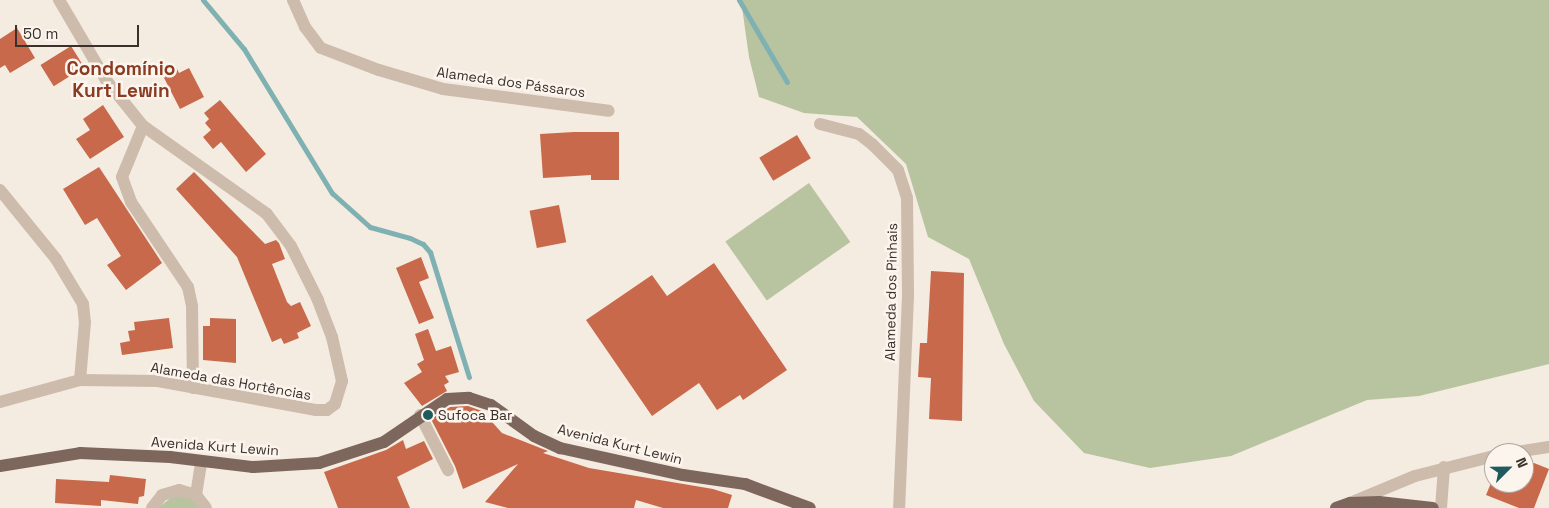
<!DOCTYPE html>
<html>
<head>
<meta charset="utf-8">
<style>
  body { margin:0 }
  #map { position:relative; width:1549px; height:508px; overflow:hidden; background:#f4ebe1; font-family:"Space Grotesk",sans-serif }
  div>[style] { position:absolute }
  [style*='--x'] { left:calc(var(--x)*1px); top:calc(var(--y)*1px); width:calc(var(--w)*1px); rotate:calc(var(--a)*1deg) }
  .green>* { inset:0; background:#b8c4a0; transform-origin:0 0 }
  .stream>* { height:5px; margin:-2.5px; padding:0 2.5px; transform-origin:2.5px; border-radius:2.5px; background:#7fb0b2 }
  .building>* { inset:0; background:#c8694b; transform-origin:0 0 }
  .minor>* { height:12px; margin:-6px; padding:0 6px; transform-origin:6px; border-radius:6px; background:#cdbbac }
  .major>* { height:12px; margin:-6px; padding:0 6px; transform-origin:6px; border-radius:6px; background:#7d675c }
  .dots>* { width:14px; height:14px; translate:-50% -50%; box-sizing:border-box; border:2px solid #fbf5ee; border-radius:50% }
  span { translate:-50% -50%; white-space:nowrap; text-align:center; line-height:1.15; -webkit-text-stroke:5px #fbf5ee; paint-order:stroke }
  .street-label { font-size:14px; color:#3b302b }
  .poi-label { font-size:14px; color:#3b302b }
  .left { translate:0 -50%; text-align:left }
  .district-label { font-size:19px; color:#8c3b22; font-weight:700 }
  .north { position:absolute; left:1484px; top:443px; width:50px; height:50px; box-sizing:border-box; background:#fbf5ee; border:1px solid #aea6a0; border-radius:50%; rotate:67deg; font-size:14px; font-weight:700; line-height:20px; text-align:center; color:#3b302b }
  .north::after { content:''; display:block; margin:auto; width:18px; height:22px; background:#1f5a5e; clip-path:polygon(50% 0,100% 100%,50% 72%,0 100%) }
  .scale { position:absolute; left:15px; top:25px; width:124px; height:22px; box-sizing:border-box; border:2px solid #3b302b; border-top:0; padding-left:6px; font-size:15px; line-height:18px; white-space:nowrap; color:#3b302b; -webkit-text-stroke:4px #fbf5ee; paint-order:stroke }
</style>
</head>
<body>
<div id="map">
  <div class="green">
    <i style="clip-path:polygon(741px 0,1549px 0,1549px 364px,1419px 396px,1367px 400px,1231px 456px,1150px 468px,1084px 453px,1034px 401px,1004px 344px,969px 259px,928px 237px,906px 164px,857px 117px,804px 113px,759px 97px,749px 57px)"></i>
    <i style="left:809px;top:183px;width:72px;height:102px;rotate:55deg"></i>
    <i style="clip-path:polygon(173px 496px,188px 496px,201px 508px,158px 508px)"></i>
  </div>
  <div class="stream">
    <i style="--x:203;--y:0;--w:64;--a:50.1"></i>
    <i style="--x:244;--y:49;--w:169;--a:58.6"></i>
    <i style="--x:332;--y:193;--w:51;--a:41.8"></i>
    <i style="--x:370;--y:227;--w:41;--a:15.4"></i>
    <i style="--x:410;--y:238;--w:14;--a:25"></i>
    <i style="--x:423;--y:244;--w:11;--a:49"></i>
    <i style="--x:430;--y:252;--w:131;--a:72.7"></i>
    <i style="--x:739;--y:0;--w:95;--a:59.7"></i>
  </div>
  <div class="building">
    <i style="clip-path:polygon(17px 28px,35px 58px,10px 73px,5px 65px,0 68px,0 39px)"></i>
    <i style="left:71px;top:46px;width:25px;height:36px;rotate:58deg"></i>
    <i style="clip-path:polygon(175px 65px,179px 73px,189px 68px,204px 97px,180px 109px,161px 72px)"></i>
    <i style="clip-path:polygon(220px 100px,266px 154px,246px 172px,221px 142px,213px 149px,203px 137px,211px 130px,205px 123px,209px 119px,204px 113px)"></i>
    <i style="clip-path:polygon(103px 105px,124px 137px,90px 159px,76px 139px,90px 130px,83px 119px)"></i>
    <i style="clip-path:polygon(574px 132px,619px 132px,619px 180px,591px 180px,591px 175px,543px 178px,540px 134px)"></i>
    <i style="left:797px;top:135px;width:27px;height:44px;rotate:59deg"></i>
    <i style="clip-path:polygon(99px 167px,162px 263px,126px 290px,107px 265px,121px 256px,97px 218px,85px 225px,63px 189px)"></i>
    <i style="clip-path:polygon(194px 172px,265px 244px,276px 240px,279px 243px,285px 259px,272px 264px,287px 302px,291px 306px,300px 302px,311px 326px,297px 333px,299px 338px,284px 344px,281px 338px,272px 342px,237px 257px,176px 189px)"></i>
    <i style="left:559px;top:205px;width:38px;height:30px;rotate:79deg"></i>
    <i style="clip-path:polygon(421px 257px,429px 278px,419px 282px,434px 318px,419px 324px,396px 268px)"></i>
    <i style="clip-path:polygon(714px 263px,787px 370px,743px 400px,740px 395px,717px 410px,699px 383px,652px 416px,586px 320px,652px 275px,667px 296px)"></i>
    <i style="clip-path:polygon(931px 271px,964px 273px,962px 421px,929px 419px,931px 378px,918px 377px,920px 343px,927px 343px)"></i>
    <i style="clip-path:polygon(169px 318px,173px 348px,122px 355px,120px 343px,130px 341px,128px 331px,135px 330px,134px 322px)"></i>
    <i style="clip-path:polygon(210px 318px,236px 319px,236px 363px,203px 360px,203px 326px,210px 326px)"></i>
    <i style="clip-path:polygon(428px 329px,436px 351px,451px 346px,459px 372px,445px 376px,449px 382px,444px 385px,447px 391px,422px 406px,404px 383px,422px 372px,417px 364px,424px 360px,415px 334px)"></i>
    <i style="clip-path:polygon(468px 406px,482px 411px,502px 433px,548px 451px,543px 453px,589px 468px,713px 489px,732px 495px,728px 508px,663px 508px,636px 500px,634px 508px,508px 508px,485px 502px,518px 464px,463px 489px,455px 466px,431px 419px,450px 407px)"></i>
    <i style="clip-path:polygon(403px 440px,406px 449px,424px 441px,433px 459px,397px 477px,410px 508px,338px 508px,324px 472px,386px 450px)"></i>
    <i style="clip-path:polygon(1534px 463px,1549px 469px,1534px 508px,1519px 508px,1486px 495px,1491px 483px,1524px 483px,1524px 465px)"></i>
    <i style="clip-path:polygon(110px 475px,146px 479px,144px 496px,139px 497px,138px 504px,101px 500px,101px 506px,55px 503px,56px 479px,109px 482px)"></i>
  </div>
  <div class="minor">
    <i style="--x:293;--y:0;--w:30;--a:66"></i>
    <i style="--x:305;--y:27;--w:26;--a:53"></i>
    <i style="--x:321;--y:48;--w:62;--a:20.8"></i>
    <i style="--x:379;--y:70;--w:67;--a:16.5"></i>
    <i style="--x:443;--y:89;--w:167;--a:7.5"></i>
    <i style="--x:820;--y:124;--w:40;--a:14.4"></i>
    <i style="--x:859;--y:134;--w:18;--a:38"></i>
    <i style="--x:873;--y:145;--w:35;--a:45"></i>
    <i style="--x:898;--y:170;--w:29;--a:72"></i>
    <i style="--x:907;--y:198;--w:98;--a:89.4"></i>
    <i style="--x:908;--y:296;--w:212;--a:92.4"></i>
    <i style="--x:143;--y:126;--w:55;--a:112.4"></i>
    <i style="--x:122;--y:177;--w:27;--a:70"></i>
    <i style="--x:131;--y:202;--w:102;--a:56.2"></i>
    <i style="--x:188;--y:287;--w:19;--a:78"></i>
    <i style="--x:192;--y:306;--w:82;--a:89.3"></i>
    <i style="--x:0;--y:190;--w:89;--a:50.9"></i>
    <i style="--x:56;--y:259;--w:52;--a:59"></i>
    <i style="--x:83;--y:304;--w:18;--a:84"></i>
    <i style="--x:85;--y:322;--w:58;--a:94.9"></i>
    <i style="--x:0;--y:402;--w:83;--a:-15.4"></i>
    <i style="--x:80;--y:380;--w:78;--a:0.7"></i>
    <i style="--x:158;--y:381;--w:161;--a:10.4"></i>
    <i style="--x:316;--y:410;--w:11;--a:0"></i>
    <i style="--x:327;--y:410;--w:10;--a:-37"></i>
    <i style="--x:335;--y:404;--w:24;--a:-73"></i>
    <i style="--x:342;--y:381;--w:45;--a:-102.8"></i>
    <i style="--x:332;--y:337;--w:40;--a:-111"></i>
    <i style="--x:318;--y:300;--w:60;--a:-116.6"></i>
    <i style="--x:291;--y:246;--w:40;--a:-127"></i>
    <i style="--x:267;--y:214;--w:152;--a:-144.6"></i>
    <i style="--x:143;--y:126;--w:59;--a:-128.8"></i>
    <i style="--x:106;--y:80;--w:93;--a:-120.4"></i>
    <i style="--x:420;--y:415;--w:62;--a:63"></i>
    <i style="--x:1510;--y:453;--w:39;--a:-9"></i>
    <i style="--x:196;--y:495;--w:33;--a:-81"></i>
    <i style="--x:1350;--y:503;--w:70;--a:-22.6"></i>
    <i style="--x:1415;--y:476;--w:81;--a:-14.2"></i>
    <i style="--x:152;--y:508;--w:16;--a:-52"></i>
    <i style="--x:162;--y:495;--w:18;--a:-16"></i>
    <i style="--x:179;--y:490;--w:18;--a:16"></i>
    <i style="--x:196;--y:495;--w:16;--a:52"></i>
    <i style="--x:1441;--y:508;--w:41;--a:-85.8"></i>
  </div>
  <div class="major">
    <i style="--x:0;--y:466;--w:81;--a:-9.2"></i>
    <i style="--x:80;--y:453;--w:90;--a:2.5"></i>
    <i style="--x:170;--y:457;--w:84;--a:6.9"></i>
    <i style="--x:253;--y:467;--w:66;--a:-3.5"></i>
    <i style="--x:319;--y:463;--w:68;--a:-17.9"></i>
    <i style="--x:384;--y:442;--w:76;--a:-34.3"></i>
    <i style="--x:447;--y:399;--w:22;--a:-3"></i>
    <i style="--x:469;--y:398;--w:23;--a:18"></i>
    <i style="--x:491;--y:405;--w:53;--a:35.8"></i>
    <i style="--x:534;--y:436;--w:29;--a:25"></i>
    <i style="--x:560;--y:448;--w:126;--a:12.4"></i>
    <i style="--x:683;--y:475;--w:63;--a:8.3"></i>
    <i style="--x:745;--y:484;--w:69;--a:20.3"></i>
    <i style="--x:1336;--y:508;--w:15;--a:-20"></i>
    <i style="--x:1350;--y:503;--w:29;--a:-2"></i>
    <i style="--x:1379;--y:502;--w:54;--a:6.3"></i>
  </div>
  <div class="dots">
    <i style="left:428px;top:415px;background:#1f5a5e"></i>
  </div>
  <div class="street-label">
    <span style="left:511px;top:82px;rotate:8deg">Alameda dos Pássaros</span>
    <span style="left:891px;top:292px;rotate:-89deg">Alameda dos Pinhais</span>
    <span style="left:231px;top:381px;rotate:10deg">Alameda das Hortências</span>
    <span style="left:620px;top:444px;rotate:14deg">Avenida Kurt Lewin</span>
    <span style="left:215px;top:446px;rotate:4deg">Avenida Kurt Lewin</span>
  </div>
  <div class="poi-label">
    <span class="left" style="left:438px;top:415px">Sufoca Bar</span>
  </div>
  <div class="district-label">
    <span style="left:121px;top:80px">Condomínio<br>Kurt Lewin</span>
  </div>
  <div class="north">N</div>
  <div class="scale">50 m</div>
</div>
</body>
</html>
